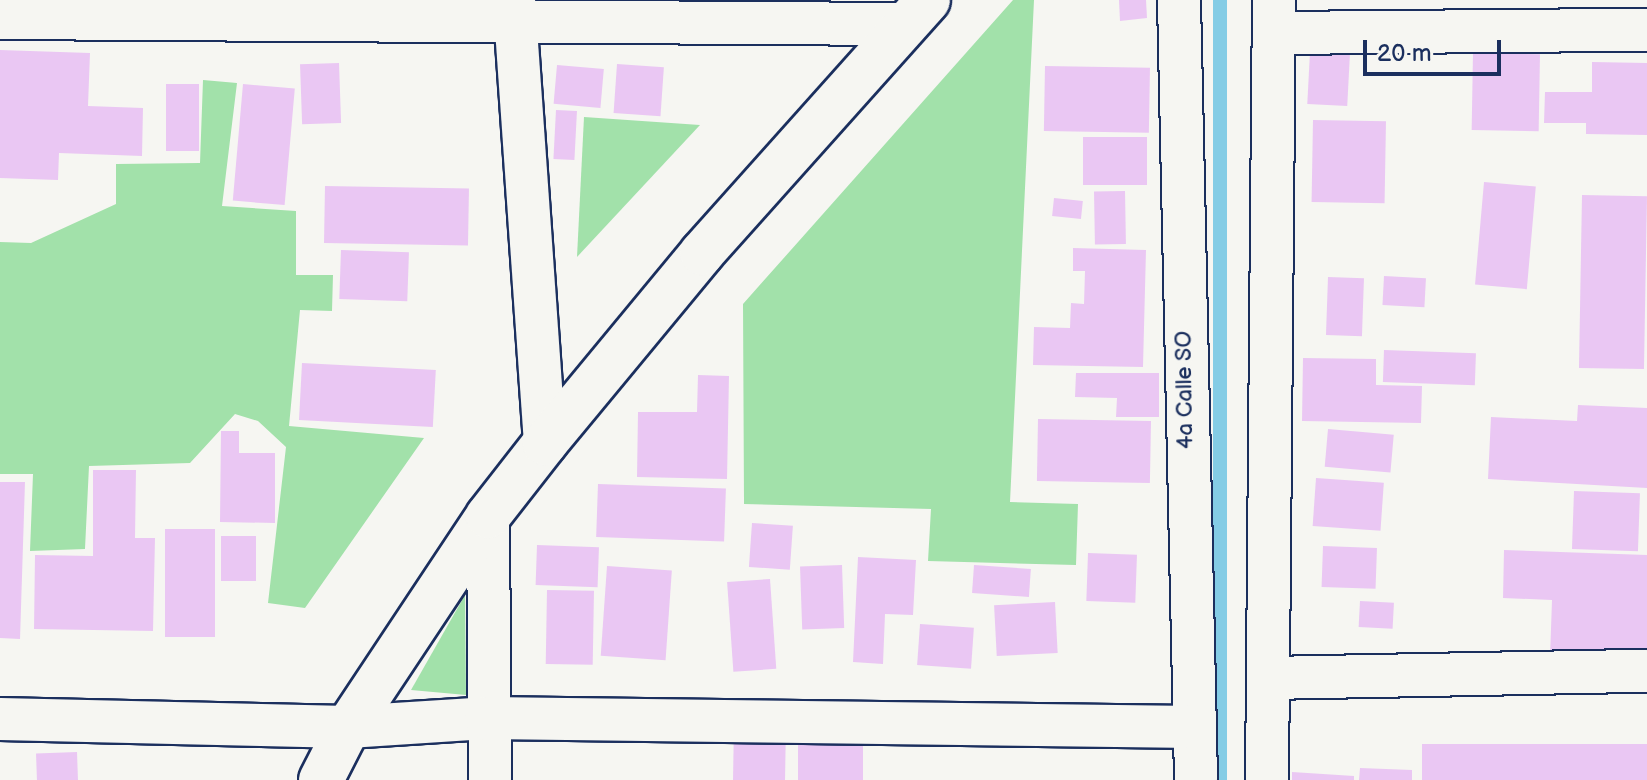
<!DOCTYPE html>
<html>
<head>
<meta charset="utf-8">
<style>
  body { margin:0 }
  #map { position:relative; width:1647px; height:780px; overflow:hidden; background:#f6f6f2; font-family:"Balsamiq Sans",sans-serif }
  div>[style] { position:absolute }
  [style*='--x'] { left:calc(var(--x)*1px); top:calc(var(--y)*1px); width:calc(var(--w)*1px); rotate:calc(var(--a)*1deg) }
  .green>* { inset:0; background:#a2e1aa }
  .stream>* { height:14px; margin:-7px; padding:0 7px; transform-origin:7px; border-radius:7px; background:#84cce5 }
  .building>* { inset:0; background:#eac7f3; transform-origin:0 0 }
  .roads { filter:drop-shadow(2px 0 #1b2f5e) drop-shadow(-2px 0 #1b2f5e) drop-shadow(0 2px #1b2f5e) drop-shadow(0 -2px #1b2f5e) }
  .minor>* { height:42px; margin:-21px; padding:0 21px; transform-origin:21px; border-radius:21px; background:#f6f6f2 }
  .trunk>* { height:44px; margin:-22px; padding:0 22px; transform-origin:22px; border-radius:22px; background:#f6f6f2 }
  span { translate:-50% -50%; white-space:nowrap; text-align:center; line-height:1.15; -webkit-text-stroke:6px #f6f6f2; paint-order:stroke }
  .street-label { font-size:22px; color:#1b2f5e }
  .scale { position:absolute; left:1363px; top:40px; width:138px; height:36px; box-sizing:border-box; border:4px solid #1b2f5e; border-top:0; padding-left:10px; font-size:24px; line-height:28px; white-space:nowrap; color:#1b2f5e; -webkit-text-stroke:6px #f6f6f2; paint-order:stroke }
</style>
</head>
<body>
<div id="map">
  <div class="green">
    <i style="clip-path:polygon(1013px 0,1034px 0,1010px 502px,1078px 504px,1076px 565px,928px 561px,931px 509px,744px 504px,743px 304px)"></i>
    <i style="clip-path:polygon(203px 80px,237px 83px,222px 206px,296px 211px,296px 275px,333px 275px,332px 311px,300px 310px,289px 426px,424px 438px,305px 608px,268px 603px,286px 447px,258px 421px,235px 414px,190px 463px,89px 466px,85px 549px,30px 551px,33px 474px,0 474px,0 242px,31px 243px,116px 204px,116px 164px,200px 163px)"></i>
    <i style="clip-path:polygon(584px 117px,700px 125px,577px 257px)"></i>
    <i style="clip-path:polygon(465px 595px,466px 695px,411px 690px)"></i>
  </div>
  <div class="stream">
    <i style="--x:1220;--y:780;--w:780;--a:-90"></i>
  </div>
  <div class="building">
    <i style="clip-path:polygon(1119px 0,1146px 0,1147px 18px,1120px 21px)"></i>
    <i style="clip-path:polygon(0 50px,90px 53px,88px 106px,143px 108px,142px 156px,59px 153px,58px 180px,0 178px)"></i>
    <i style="left:1310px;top:52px;width:40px;height:52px;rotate:3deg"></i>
    <i style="left:1473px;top:53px;width:67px;height:77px;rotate:1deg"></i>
    <i style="clip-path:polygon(1592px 62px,1647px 63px,1647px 135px,1586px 134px,1586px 123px,1544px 123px,1545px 92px,1592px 92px)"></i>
    <i style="left:339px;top:63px;width:60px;height:39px;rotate:88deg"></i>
    <i style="left:617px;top:64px;width:47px;height:49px;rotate:4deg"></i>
    <i style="left:557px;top:65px;width:47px;height:39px;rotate:5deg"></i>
    <i style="left:1045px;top:66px;width:105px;height:65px;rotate:1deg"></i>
    <i style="left:166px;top:84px;width:33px;height:67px"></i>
    <i style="left:243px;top:84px;width:52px;height:117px;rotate:5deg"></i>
    <i style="left:556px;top:110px;width:21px;height:49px;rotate:3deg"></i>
    <i style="left:1313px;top:120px;width:73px;height:82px;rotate:1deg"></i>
    <i style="left:1083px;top:137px;width:64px;height:48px"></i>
    <i style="left:1484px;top:182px;width:52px;height:103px;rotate:5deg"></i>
    <i style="left:325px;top:186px;width:144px;height:57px;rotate:1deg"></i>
    <i style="left:1125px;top:191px;width:53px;height:31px;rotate:89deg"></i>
    <i style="left:1582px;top:195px;width:65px;height:173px;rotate:1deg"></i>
    <i style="left:1054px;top:198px;width:29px;height:18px;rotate:6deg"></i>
    <i style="clip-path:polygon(1073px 248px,1146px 250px,1143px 367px,1033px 365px,1034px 327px,1070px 328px,1071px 303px,1084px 304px,1085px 271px,1073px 271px)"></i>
    <i style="left:341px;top:250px;width:68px;height:49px;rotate:2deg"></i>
    <i style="left:1384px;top:276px;width:42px;height:29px;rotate:3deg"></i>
    <i style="left:1328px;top:277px;width:36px;height:58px;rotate:2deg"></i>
    <i style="left:1384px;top:350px;width:92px;height:32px;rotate:2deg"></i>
    <i style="clip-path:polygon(1303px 358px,1376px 359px,1376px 385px,1422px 386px,1421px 423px,1302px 421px)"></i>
    <i style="left:302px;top:363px;width:134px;height:57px;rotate:3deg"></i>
    <i style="clip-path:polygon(1076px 373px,1159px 373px,1159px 417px,1116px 417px,1117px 398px,1075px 397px)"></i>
    <i style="clip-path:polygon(698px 375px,729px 376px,727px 479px,637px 477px,638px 412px,697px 412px)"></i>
    <i style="clip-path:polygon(1578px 405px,1647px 408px,1647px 488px,1488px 479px,1491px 417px,1577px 421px)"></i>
    <i style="left:1038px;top:419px;width:113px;height:62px;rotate:1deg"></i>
    <i style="left:1328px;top:429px;width:66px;height:38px;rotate:5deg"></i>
    <i style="clip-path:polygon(221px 431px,239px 431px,239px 453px,275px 453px,275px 523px,220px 522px)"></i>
    <i style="clip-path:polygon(93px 470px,136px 470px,135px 538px,155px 538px,153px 631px,34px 629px,35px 555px,93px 556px)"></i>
    <i style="left:1316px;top:478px;width:68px;height:48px;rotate:4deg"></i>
    <i style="clip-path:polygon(0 482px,25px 482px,20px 639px,0 638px)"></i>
    <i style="left:598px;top:484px;width:128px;height:53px;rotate:2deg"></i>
    <i style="left:1574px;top:491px;width:66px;height:58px;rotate:2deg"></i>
    <i style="left:752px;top:523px;width:41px;height:44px;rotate:4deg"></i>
    <i style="left:165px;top:529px;width:50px;height:108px"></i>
    <i style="left:221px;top:536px;width:35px;height:45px"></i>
    <i style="left:537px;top:545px;width:62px;height:40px;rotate:2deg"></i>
    <i style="left:1323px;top:546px;width:54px;height:41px;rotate:2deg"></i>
    <i style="clip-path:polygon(1504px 550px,1647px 555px,1647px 660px,1550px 657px,1552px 600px,1503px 598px)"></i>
    <i style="left:1088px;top:553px;width:49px;height:48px;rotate:2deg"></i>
    <i style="clip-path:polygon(858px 557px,916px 560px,913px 615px,885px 614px,883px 664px,853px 662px)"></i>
    <i style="left:842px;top:565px;width:63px;height:42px;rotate:88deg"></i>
    <i style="left:974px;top:565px;width:57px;height:28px;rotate:4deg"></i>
    <i style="left:607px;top:566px;width:65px;height:90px;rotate:4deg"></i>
    <i style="left:770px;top:579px;width:90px;height:43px;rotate:86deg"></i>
    <i style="left:547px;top:590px;width:47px;height:74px;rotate:1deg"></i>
    <i style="left:1360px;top:601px;width:34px;height:26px;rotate:3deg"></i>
    <i style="left:1055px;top:602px;width:51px;height:61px;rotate:87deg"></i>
    <i style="left:920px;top:624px;width:54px;height:41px;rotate:4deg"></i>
    <i style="left:734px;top:723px;width:52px;height:57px;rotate:1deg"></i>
    <i style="left:798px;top:726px;width:65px;height:54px"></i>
    <i style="left:1647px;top:744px;width:36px;height:225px;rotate:90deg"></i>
    <i style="left:77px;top:752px;width:28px;height:41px;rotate:88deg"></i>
    <i style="clip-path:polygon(1360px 768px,1412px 770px,1412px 780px,1359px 780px)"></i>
    <i style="clip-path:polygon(1292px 772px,1354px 776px,1354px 780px,1292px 780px)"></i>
  </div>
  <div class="roads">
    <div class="minor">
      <i style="--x:514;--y:0;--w:444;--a:86"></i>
      <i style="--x:1179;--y:0;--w:780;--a:88.75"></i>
      <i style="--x:0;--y:18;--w:905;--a:0.38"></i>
      <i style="--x:1274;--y:33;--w:373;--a:-0.5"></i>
      <i style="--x:488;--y:516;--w:264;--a:89.6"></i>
      <i style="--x:1268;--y:678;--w:379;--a:-1.1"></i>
      <i style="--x:0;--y:719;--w:348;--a:1.3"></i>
      <i style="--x:348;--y:727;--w:138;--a:-3.7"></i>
      <i style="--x:486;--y:718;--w:709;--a:0.73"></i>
      <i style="--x:1267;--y:780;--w:780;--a:-89.49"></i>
    </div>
    <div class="trunk">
      <i style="--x:321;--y:780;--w:59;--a:-63"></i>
      <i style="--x:348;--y:727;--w:253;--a:-56.4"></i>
      <i style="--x:488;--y:516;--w:93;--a:-52"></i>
      <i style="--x:545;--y:443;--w:246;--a:-50.4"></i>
      <i style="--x:702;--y:253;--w:339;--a:-48.2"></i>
    </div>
  </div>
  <div class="street-label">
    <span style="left:1185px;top:390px;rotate:-91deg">4a Calle SO</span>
  </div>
  <div class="scale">20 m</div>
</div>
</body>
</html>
